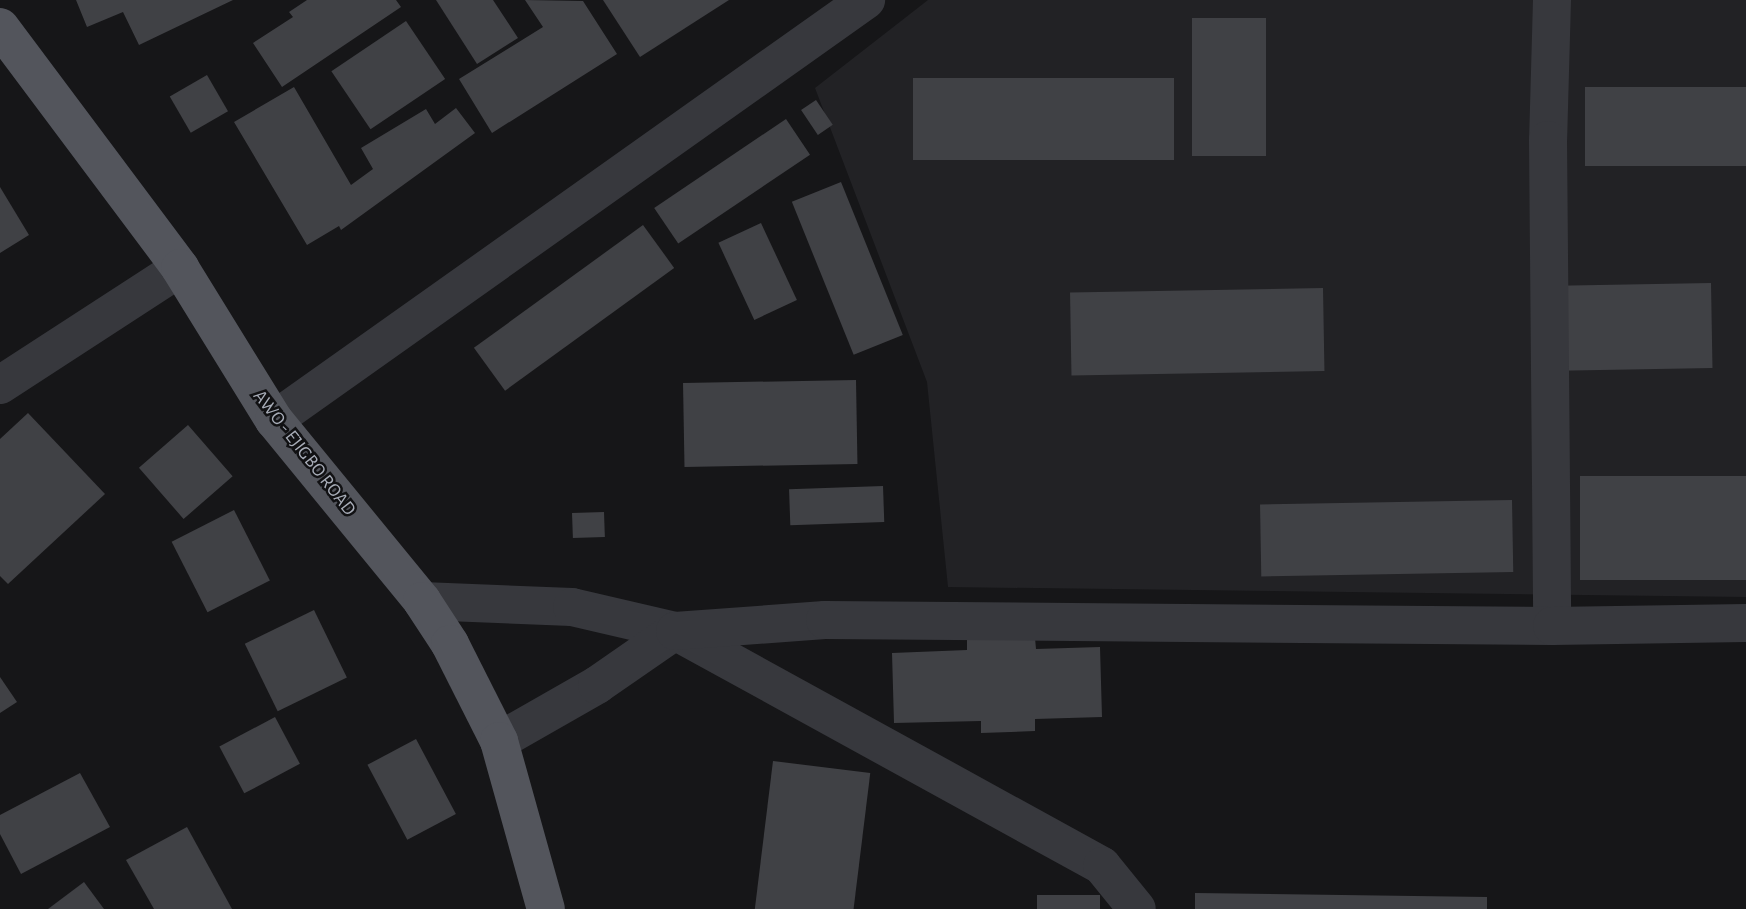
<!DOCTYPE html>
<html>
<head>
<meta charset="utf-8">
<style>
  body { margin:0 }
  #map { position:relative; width:1746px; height:909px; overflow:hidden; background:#161618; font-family:"Alegreya Sans",sans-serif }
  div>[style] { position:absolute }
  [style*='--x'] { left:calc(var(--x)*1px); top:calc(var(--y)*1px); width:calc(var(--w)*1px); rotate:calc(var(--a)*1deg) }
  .built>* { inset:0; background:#222225 }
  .building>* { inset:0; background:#404145; transform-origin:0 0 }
  .street>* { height:38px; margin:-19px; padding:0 19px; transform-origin:19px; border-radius:19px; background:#37383d }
  .primary>* { height:38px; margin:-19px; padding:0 19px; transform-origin:19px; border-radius:19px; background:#53555c }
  span { translate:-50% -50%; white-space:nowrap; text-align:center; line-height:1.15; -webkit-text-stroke:5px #111113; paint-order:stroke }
  .street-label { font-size:19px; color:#a8adb8 }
</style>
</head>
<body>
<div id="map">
  <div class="built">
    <i style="clip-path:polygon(928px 0,1746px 0,1746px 597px,948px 587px,927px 382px,815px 88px)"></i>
  </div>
  <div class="building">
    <i style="clip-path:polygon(76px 0,233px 0,139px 45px,123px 12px,87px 27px)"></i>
    <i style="clip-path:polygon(307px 0,396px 0,401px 7px,282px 87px,253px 43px,293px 17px,289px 12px)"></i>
    <i style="clip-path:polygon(436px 0,493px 0,518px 38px,477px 64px)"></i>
    <i style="clip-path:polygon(525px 0,583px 1px,617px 54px,492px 133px,459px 79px,543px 27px)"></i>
    <i style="clip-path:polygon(603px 0,729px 0,640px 57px)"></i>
    <i style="left:1266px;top:18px;width:138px;height:74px;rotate:90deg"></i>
    <i style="left:406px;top:21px;width:70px;height:90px;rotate:56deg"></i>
    <i style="left:207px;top:75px;width:42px;height:43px;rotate:60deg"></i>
    <i style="left:913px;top:78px;width:261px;height:82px"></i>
    <i style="clip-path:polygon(294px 87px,351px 185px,373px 169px,361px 148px,426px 109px,435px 124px,456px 108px,475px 133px,341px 230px,339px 226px,307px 245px,234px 122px)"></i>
    <i style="left:1585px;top:87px;width:161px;height:79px"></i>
    <i style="left:816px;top:100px;width:30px;height:18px;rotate:56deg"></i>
    <i style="left:786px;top:119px;width:43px;height:159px;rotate:56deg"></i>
    <i style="left:841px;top:182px;width:165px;height:53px;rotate:68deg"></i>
    <i style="clip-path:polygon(0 187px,29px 235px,0 253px)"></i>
    <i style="left:761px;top:223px;width:85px;height:47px;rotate:65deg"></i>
    <i style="left:643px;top:225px;width:53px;height:209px;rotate:54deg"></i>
    <i style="left:1711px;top:283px;width:85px;height:154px;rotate:89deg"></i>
    <i style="left:1323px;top:288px;width:83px;height:253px;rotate:89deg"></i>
    <i style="left:856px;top:380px;width:84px;height:173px;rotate:89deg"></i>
    <i style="clip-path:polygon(28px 413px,105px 494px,8px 584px,0 576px,0 439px)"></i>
    <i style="left:188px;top:425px;width:68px;height:65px;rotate:49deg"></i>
    <i style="left:1746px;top:476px;width:104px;height:166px;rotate:90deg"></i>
    <i style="left:883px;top:486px;width:36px;height:94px;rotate:88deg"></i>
    <i style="left:1512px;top:500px;width:72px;height:252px;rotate:89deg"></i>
    <i style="left:234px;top:510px;width:79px;height:70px;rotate:63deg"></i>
    <i style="left:604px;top:512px;width:25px;height:32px;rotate:88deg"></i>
    <i style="left:314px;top:610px;width:75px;height:77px;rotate:64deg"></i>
    <i style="clip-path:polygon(1035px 638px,1036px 649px,1100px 647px,1102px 717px,1035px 719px,1035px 731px,981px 733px,981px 721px,894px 723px,892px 653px,967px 650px,967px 640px)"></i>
    <i style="clip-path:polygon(0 677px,17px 702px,0 713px)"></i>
    <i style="left:275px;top:717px;width:53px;height:63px;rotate:62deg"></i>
    <i style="left:416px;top:739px;width:85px;height:55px;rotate:62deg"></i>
    <i style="left:773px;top:761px;width:98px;height:149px;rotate:7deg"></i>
    <i style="clip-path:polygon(80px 773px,110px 827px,21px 874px,0 834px,0 815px)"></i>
    <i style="clip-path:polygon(187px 827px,232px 909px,154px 909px,126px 860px)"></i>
    <i style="clip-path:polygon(84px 882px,104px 909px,48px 909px)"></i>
    <i style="clip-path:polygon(1195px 893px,1487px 897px,1487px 909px,1195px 909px)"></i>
    <i style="left:1037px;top:895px;width:63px;height:14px"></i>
  </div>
  <div class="street">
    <i style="--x:1552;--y:0;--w:140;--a:91.6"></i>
    <i style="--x:1548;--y:140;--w:486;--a:89.5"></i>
    <i style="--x:0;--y:385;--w:215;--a:-33"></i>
    <i style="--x:274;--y:420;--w:726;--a:-35.35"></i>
    <i style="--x:422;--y:601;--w:150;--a:2.3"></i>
    <i style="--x:572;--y:607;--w:106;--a:13.1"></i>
    <i style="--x:675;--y:631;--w:487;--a:28.8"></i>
    <i style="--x:1102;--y:866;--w:55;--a:50.9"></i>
    <i style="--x:499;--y:741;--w:113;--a:-29.7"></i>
    <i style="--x:597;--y:685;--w:95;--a:-34.7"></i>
    <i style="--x:675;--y:631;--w:150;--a:-4.2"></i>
    <i style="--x:825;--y:620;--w:727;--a:0.47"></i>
    <i style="--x:1552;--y:626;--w:194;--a:-0.9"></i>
  </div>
  <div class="primary">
    <i style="--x:0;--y:27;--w:301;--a:53.2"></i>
    <i style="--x:180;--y:268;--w:179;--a:58.3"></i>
    <i style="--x:274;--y:420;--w:234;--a:50.7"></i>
    <i style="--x:422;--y:601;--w:51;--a:56.9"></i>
    <i style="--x:450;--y:644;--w:109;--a:63.2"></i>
    <i style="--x:499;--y:741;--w:174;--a:74.4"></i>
  </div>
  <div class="street-label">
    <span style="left:304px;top:453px;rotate:52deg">AWO - EJIGBO ROAD</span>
  </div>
</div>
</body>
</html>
